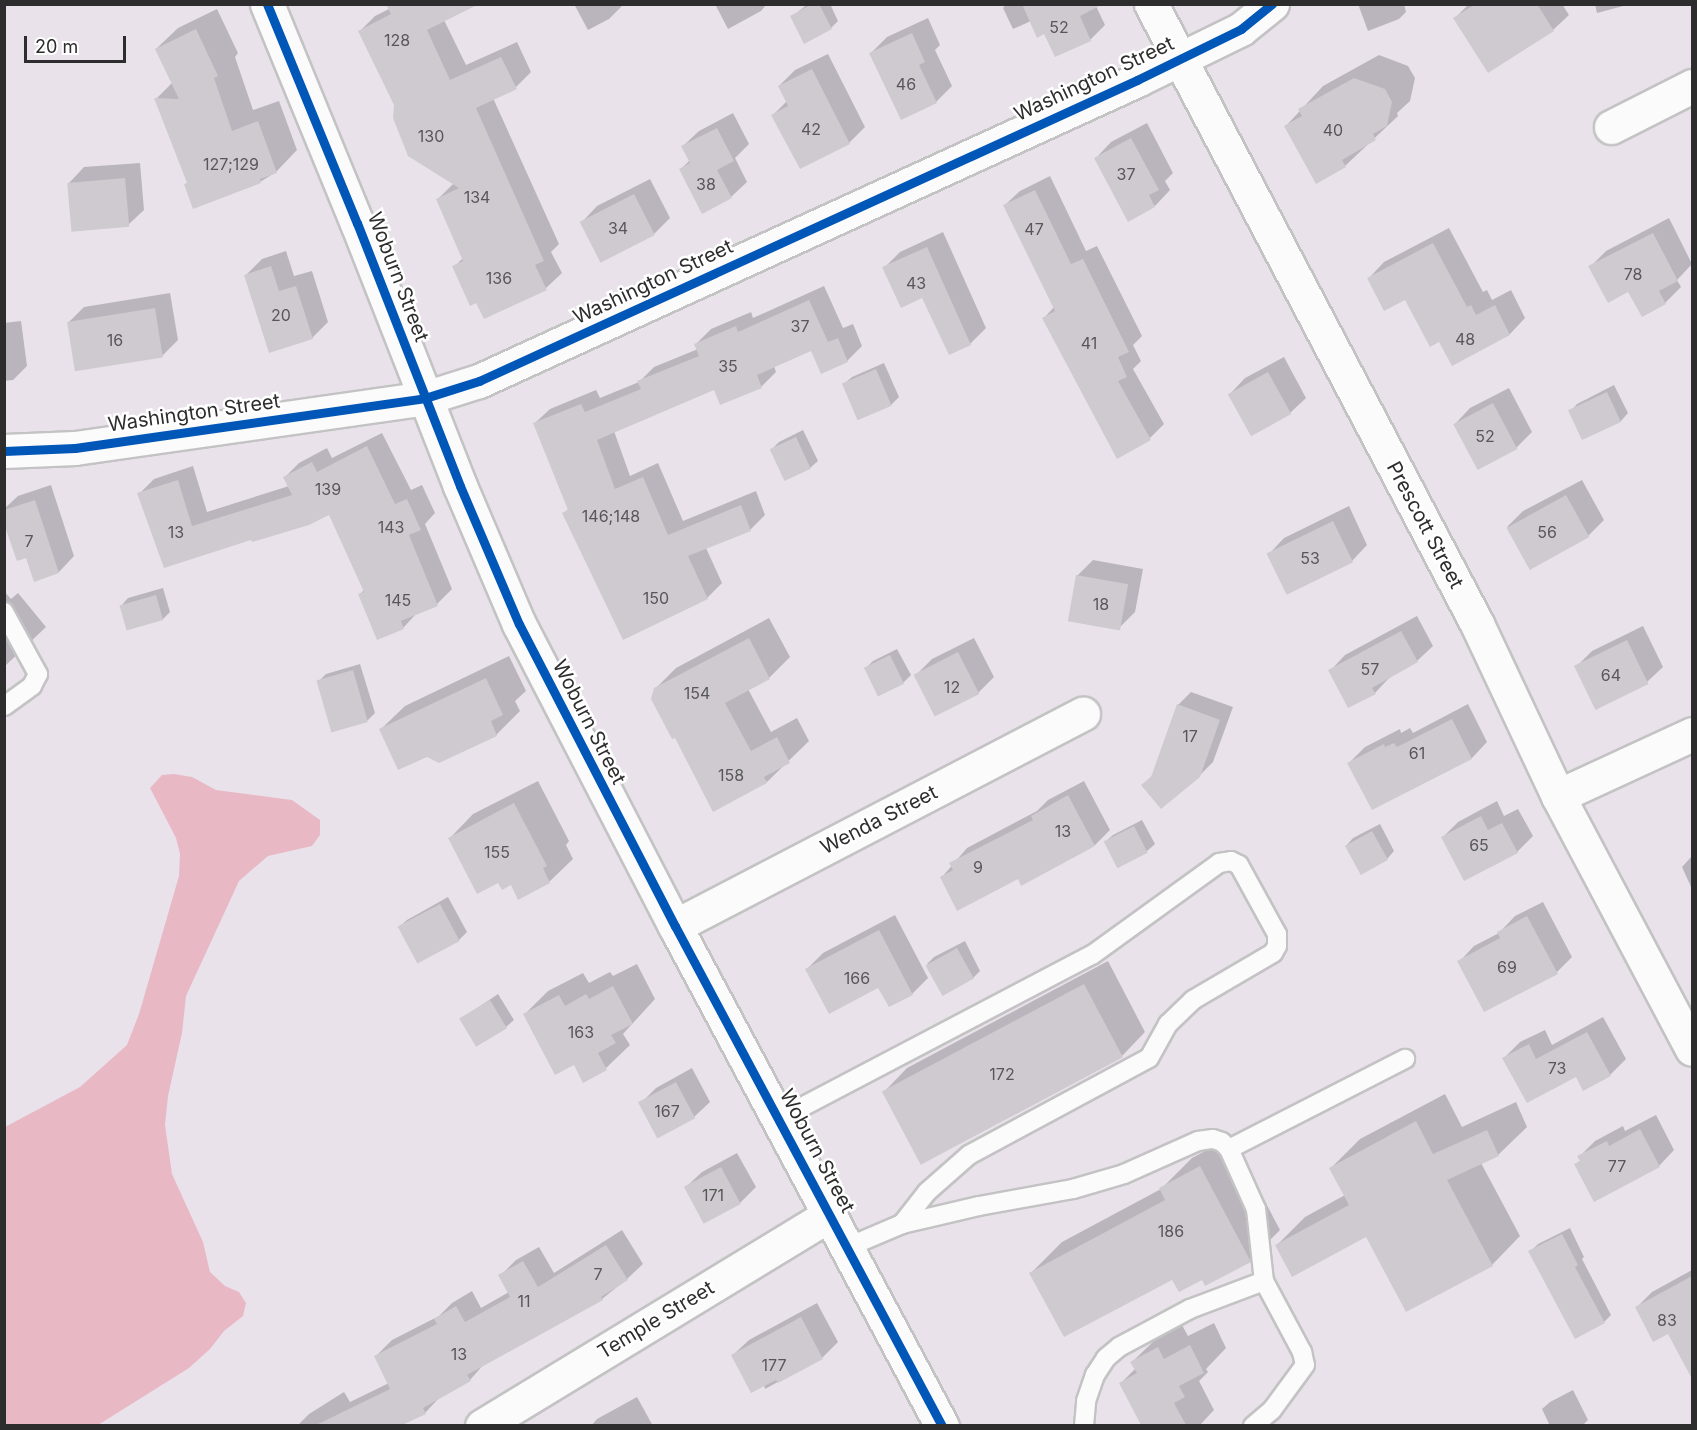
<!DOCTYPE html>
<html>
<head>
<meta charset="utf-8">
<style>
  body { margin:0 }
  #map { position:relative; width:1697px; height:1430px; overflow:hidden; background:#e9e2eb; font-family:Inter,sans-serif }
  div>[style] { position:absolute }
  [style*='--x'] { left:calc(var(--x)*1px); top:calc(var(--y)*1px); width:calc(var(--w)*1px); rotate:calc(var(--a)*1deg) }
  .green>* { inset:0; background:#e8b9c5 }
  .shadow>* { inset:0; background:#0003 }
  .building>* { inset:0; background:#cecad0; transform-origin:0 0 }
  .roads { filter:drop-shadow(2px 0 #c4c3c4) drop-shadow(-2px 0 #c4c3c4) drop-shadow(0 2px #c4c3c4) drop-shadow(0 -2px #c4c3c4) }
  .service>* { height:18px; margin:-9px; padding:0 9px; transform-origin:9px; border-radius:9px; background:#fcfbfc }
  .minor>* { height:33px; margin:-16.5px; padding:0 16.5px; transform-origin:16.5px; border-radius:16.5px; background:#fcfbfc }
  .tertiary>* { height:33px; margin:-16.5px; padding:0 16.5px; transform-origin:16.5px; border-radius:16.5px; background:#fcfbfc }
  .rail>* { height:4.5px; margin:-2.25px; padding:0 2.25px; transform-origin:2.25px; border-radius:2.25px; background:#dee0de }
  .cycleway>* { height:9px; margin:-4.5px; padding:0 4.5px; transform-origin:4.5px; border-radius:4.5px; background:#0057b8 }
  span { translate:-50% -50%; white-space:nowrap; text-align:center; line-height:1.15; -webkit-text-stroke:5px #fff; paint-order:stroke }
  .number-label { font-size:16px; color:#585758 }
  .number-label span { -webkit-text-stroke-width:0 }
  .street-label { font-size:20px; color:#2d2d2d }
  .frame { position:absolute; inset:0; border:6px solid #2d2d2d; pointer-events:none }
  .scale { position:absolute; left:24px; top:36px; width:102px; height:27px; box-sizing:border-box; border:3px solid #2d2d2d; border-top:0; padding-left:8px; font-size:18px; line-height:21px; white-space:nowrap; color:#2d2d2d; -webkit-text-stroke:4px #fff; paint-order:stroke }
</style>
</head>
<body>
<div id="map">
  <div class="green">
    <i style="clip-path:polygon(174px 774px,192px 777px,216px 790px,292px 800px,320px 820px,320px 835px,312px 846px,268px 856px,239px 881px,186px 996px,182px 1033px,168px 1096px,165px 1125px,172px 1174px,203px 1242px,210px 1272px,225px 1286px,239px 1292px,246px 1303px,243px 1316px,224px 1331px,210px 1349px,189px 1368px,98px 1425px,5px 1425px,5px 1127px,80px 1087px,127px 1045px,139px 1014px,179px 876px,180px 854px,176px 838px,150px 788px,162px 775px)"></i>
  </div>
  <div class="shadow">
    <i style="clip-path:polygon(399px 4px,444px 20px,466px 65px,517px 42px,531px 72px,516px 87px,493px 98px,559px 244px,551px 252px,562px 273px,546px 288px,477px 301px,454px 267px,463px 258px,438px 199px,454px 183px,395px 104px,360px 31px,375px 16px)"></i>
    <i style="clip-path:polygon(574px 4px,624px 4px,609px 19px,588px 30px)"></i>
    <i style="clip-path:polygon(715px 4px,767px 4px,761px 11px,728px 29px)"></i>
    <i style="clip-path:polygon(808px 4px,830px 4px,838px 21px,831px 28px,791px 17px)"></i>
    <i style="clip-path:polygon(1006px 4px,1095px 4px,1105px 25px,1091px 39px,1055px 55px,1045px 32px,1031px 21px,1013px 29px,1003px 8px)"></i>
    <i style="clip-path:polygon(1358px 4px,1404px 4px,1406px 12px,1399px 19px,1368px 31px)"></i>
    <i style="clip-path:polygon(1469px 4px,1562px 4px,1569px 15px,1553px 30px,1455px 18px)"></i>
    <i style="clip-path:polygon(1595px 4px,1631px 4px,1597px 13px)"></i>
    <i style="clip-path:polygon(217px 9px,238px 53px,235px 57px,253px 110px,279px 101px,297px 150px,276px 172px,260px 182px,188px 183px,156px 99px,173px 82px,156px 49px,178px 28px)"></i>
    <i style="clip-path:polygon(928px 18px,940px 45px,935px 50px,952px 86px,936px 102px,871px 53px,887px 37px)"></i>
    <i style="clip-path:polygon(828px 54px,865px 127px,849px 143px,773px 115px,787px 101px,779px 86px,795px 70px)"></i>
    <i style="clip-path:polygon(1379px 55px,1408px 66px,1415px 78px,1410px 101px,1397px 113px,1398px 116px,1345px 166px,1285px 127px,1323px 86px)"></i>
    <i style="clip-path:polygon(733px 113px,749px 144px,735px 158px,747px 182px,731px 197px,681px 169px,690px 160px,683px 146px,699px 131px)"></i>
    <i style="clip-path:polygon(1147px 123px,1173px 173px,1165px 181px,1170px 190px,1155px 206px,1096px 158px,1111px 142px)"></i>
    <i style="clip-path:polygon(140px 163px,144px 210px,128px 225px,69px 183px,84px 167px)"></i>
    <i style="clip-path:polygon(1050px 176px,1086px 251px,1097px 246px,1142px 336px,1133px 345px,1141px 361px,1133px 369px,1164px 424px,1150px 438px,1044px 318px,1054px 307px,1005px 205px,1020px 191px)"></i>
    <i style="clip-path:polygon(650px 179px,670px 218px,654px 234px,582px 222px,597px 206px)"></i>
    <i style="clip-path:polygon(1669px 218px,1692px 264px,1677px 280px,1681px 287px,1665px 303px,1629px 290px,1590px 267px,1606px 251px)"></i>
    <i style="clip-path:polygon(1449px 228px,1483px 292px,1487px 290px,1492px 300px,1511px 290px,1525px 318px,1510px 334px,1453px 364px,1440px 340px,1406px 298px,1369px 278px,1384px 262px)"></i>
    <i style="clip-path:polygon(943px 232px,986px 328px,970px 344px,923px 296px,884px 268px,900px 252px)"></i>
    <i style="clip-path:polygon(286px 251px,294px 276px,312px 271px,328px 322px,312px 338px,246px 275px,262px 259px)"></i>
    <i style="clip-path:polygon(824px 286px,843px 328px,853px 324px,862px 346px,847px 361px,812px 349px,774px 366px,776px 372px,761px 387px,714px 388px,614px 431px,630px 476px,658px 463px,683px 521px,756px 491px,765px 515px,750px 530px,706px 548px,722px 583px,707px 598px,624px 638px,564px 514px,569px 508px,535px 423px,550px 409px,596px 390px,600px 398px,639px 382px,654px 367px,698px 349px,696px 344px,711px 329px,751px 312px,753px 318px)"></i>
    <i style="clip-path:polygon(170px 293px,178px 340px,162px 356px,69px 322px,84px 307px)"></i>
    <i style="clip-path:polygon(21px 321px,27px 366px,13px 380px,4px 381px,4px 323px)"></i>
    <i style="clip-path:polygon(1284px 357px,1306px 398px,1290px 413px,1230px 394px,1245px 378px)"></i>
    <i style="clip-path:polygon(884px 363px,899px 397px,891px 405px,844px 384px,852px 377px)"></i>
    <i style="clip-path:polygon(1614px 385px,1628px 413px,1621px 421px,1583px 439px,1570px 412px,1577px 404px)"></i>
    <i style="clip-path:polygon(1509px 388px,1532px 432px,1516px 448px,1455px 424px,1470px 408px)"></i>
    <i style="clip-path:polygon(803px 430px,818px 461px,810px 468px,772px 449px,779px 442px)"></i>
    <i style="clip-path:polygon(382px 433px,411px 490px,422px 485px,435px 513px,425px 524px,452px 589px,437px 604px,418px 612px,403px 628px,360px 594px,365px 589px,329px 513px,165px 566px,139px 494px,154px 479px,193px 466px,207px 512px,289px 486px,284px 478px,299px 463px,327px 448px,332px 458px)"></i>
    <i style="clip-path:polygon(1582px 480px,1604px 520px,1588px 536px,1507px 527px,1523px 511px)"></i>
    <i style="clip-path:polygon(51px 485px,74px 556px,59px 572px,27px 556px,4px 519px,4px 509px,18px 496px)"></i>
    <i style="clip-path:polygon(1349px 506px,1367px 545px,1352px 561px,1269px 554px,1284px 538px)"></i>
    <i style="clip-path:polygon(1093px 560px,1143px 569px,1135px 612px,1119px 628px,1077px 576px)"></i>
    <i style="clip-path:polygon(163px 588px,170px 612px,163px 619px,121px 606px,128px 598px)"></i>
    <i style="clip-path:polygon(4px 591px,11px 599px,18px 593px,46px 627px,4px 667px)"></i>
    <i style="clip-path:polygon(1417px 616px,1433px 646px,1417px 661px,1390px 677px,1375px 693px,1330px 671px,1345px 655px)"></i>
    <i style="clip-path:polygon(769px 618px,790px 657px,769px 678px,748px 689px,771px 732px,797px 718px,809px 741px,767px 782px,655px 689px,676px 668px)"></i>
    <i style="clip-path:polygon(1643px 626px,1663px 667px,1647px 682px,1596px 708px,1576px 667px,1592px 651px)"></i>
    <i style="clip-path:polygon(974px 638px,994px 677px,978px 693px,916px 675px,932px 659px)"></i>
    <i style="clip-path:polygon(897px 649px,911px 675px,903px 683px,865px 669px,873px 661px)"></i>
    <i style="clip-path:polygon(509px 656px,526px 691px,515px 701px,520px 711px,496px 735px,439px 762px,381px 729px,405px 706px)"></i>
    <i style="clip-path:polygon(360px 664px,375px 713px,368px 720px,333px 730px,319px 681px,326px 674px)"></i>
    <i style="clip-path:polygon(1191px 692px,1233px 707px,1213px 762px,1199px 776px,1143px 785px,1153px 775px,1178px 705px)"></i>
    <i style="clip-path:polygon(1468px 704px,1487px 742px,1472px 758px,1372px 808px,1349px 763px,1365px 747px,1400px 729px,1401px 733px,1410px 728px,1413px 733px)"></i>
    <i style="clip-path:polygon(538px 781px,569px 841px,566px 845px,573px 859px,549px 882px,499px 881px,450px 838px,473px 814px)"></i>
    <i style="clip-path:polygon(1084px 781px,1110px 830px,1095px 845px,1018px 877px,942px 877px,967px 848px,1037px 811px,1048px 800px)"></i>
    <i style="clip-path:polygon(1497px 801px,1504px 816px,1518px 809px,1533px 836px,1517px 852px,1465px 879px,1443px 837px,1458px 822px)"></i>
    <i style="clip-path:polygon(1142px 820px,1155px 844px,1147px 851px,1119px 866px,1105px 842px,1113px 835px)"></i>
    <i style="clip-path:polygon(1380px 824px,1394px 851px,1387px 859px,1346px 846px,1353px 838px)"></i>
    <i style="clip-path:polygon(1692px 856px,1692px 889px,1682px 867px)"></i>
    <i style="clip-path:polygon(448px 897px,467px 932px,459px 940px,399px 927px,407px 920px)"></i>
    <i style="clip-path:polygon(1543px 902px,1572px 957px,1557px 972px,1459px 962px,1474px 946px,1499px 933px,1515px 916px)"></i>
    <i style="clip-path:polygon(895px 915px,928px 978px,912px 994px,807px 969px,823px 953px)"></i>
    <i style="clip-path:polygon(965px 941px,980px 971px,973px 978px,927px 964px,934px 957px)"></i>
    <i style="clip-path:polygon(1108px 961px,1145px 1032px,1122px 1056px,884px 1092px,907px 1068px)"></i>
    <i style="clip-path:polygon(637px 964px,655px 999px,623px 1034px,630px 1045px,606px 1068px,575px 1063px,525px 1014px,548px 991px,583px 973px,589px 983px,610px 972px,613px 976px)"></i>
    <i style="clip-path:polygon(498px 994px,514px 1020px,506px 1027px,461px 1019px)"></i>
    <i style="clip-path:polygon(1603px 1017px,1626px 1059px,1610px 1075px,1576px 1075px,1504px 1058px,1520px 1042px,1545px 1030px,1552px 1045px)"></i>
    <i style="clip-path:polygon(692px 1068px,710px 1102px,694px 1117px,640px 1104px,656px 1088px)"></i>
    <i style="clip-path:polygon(1445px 1094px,1462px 1127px,1516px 1102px,1527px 1127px,1498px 1155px,1481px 1163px,1520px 1236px,1492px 1265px,1367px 1235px,1277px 1245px,1305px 1217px,1345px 1195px,1331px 1168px,1360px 1139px)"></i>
    <i style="clip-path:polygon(1656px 1115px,1674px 1150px,1659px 1166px,1576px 1164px,1581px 1160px,1579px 1157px,1595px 1141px,1623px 1126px,1625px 1131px)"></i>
    <i style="clip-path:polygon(1231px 1137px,1280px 1230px,1250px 1260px,1202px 1278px,1031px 1273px,1062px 1242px,1161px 1189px,1192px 1158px)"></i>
    <i style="clip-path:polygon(737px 1153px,756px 1187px,740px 1203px,686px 1187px,702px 1172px)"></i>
    <i style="clip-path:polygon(1570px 1228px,1584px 1257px,1582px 1259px,1611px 1315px,1604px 1322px,1530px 1252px,1538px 1244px)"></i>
    <i style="clip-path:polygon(622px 1230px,643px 1264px,627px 1279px,602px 1299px,485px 1363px,470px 1380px,440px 1397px,425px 1413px,399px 1426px,297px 1426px,309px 1414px,344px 1392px,350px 1402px,389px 1383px,376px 1356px,392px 1340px,439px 1316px,452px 1303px,472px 1291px,481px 1308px,509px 1292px,500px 1276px,516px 1260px,539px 1247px,554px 1273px)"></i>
    <i style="clip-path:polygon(1692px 1270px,1692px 1376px,1669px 1332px,1637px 1307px,1652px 1292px)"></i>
    <i style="clip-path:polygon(817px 1303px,838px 1342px,822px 1358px,765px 1389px,764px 1385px,733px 1355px,749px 1340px)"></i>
    <i style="clip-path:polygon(1214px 1323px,1226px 1348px,1206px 1369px,1208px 1372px,1199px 1381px,1214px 1410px,1199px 1426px,1143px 1426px,1120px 1384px,1136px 1368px,1132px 1362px,1156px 1339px,1182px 1325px,1188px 1336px)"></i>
    <i style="clip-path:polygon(1573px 1390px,1588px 1420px,1582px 1426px,1550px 1426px,1542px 1409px,1550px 1402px)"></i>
    <i style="clip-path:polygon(637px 1397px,653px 1426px,591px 1426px,597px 1419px)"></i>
  </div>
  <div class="building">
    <i style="clip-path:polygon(386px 4px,479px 4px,427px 30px,450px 80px,501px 57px,517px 89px,476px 108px,544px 261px,535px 265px,547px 290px,484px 319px,476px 303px,470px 306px,452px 266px,463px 261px,436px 199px,459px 188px,408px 156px,393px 118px,394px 105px,358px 31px,391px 14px)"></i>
    <i style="clip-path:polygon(812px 4px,819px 4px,832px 29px,804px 44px,790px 16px)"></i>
    <i style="clip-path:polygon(1022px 4px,1103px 4px,1080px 16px,1091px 41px,1055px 57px,1044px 34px,1037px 38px)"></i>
    <i style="clip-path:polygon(1537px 4px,1554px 31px,1488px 73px,1453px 18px,1474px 5px)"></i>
    <i style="clip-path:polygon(196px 29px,218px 76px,214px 78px,232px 131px,258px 121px,277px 173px,260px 179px,261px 183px,193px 209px,184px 184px,187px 183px,154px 98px,179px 99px,155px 49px)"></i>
    <i style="clip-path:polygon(912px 33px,925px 62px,919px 65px,937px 103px,901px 120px,869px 53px)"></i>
    <i style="clip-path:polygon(812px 69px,850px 144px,800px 169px,771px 115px,788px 106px,778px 86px)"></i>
    <i style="clip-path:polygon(1354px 78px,1385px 89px,1392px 102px,1387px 126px,1373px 134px,1376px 140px,1342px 160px,1346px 167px,1316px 184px,1284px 126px,1302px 116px,1298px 109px)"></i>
    <i style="clip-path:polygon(717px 128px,734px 161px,717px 170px,732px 198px,702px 214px,679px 169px,690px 163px,681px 146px)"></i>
    <i style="clip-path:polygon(1131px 138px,1159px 190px,1149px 195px,1155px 207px,1128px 222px,1094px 158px)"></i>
    <i style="left:125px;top:178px;width:49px;height:58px;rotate:85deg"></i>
    <i style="clip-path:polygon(1035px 190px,1071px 264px,1083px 259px,1129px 352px,1118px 357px,1127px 377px,1118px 381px,1151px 440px,1117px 459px,1042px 318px,1055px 311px,1003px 205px)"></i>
    <i style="left:634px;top:194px;width:46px;height:61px;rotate:63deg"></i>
    <i style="clip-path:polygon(1653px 233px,1678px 281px,1659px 291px,1666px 304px,1642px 317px,1628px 292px,1608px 303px,1588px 266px)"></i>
    <i style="clip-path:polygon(1433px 243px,1467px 307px,1471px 305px,1476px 315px,1495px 305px,1510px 335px,1452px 366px,1439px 342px,1430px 347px,1405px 300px,1384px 311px,1367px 278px)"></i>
    <i style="clip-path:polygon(927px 247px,971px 345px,949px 355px,922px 298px,901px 308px,882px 267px)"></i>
    <i style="clip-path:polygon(271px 266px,279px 291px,296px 286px,313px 339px,269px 353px,244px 275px)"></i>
    <i style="clip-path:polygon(809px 300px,828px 342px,838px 338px,848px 362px,821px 374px,811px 351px,757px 375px,762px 388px,720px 405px,714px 390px,597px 440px,615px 489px,643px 477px,668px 535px,741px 505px,751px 531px,688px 556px,708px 599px,623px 640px,562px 513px,568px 510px,533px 423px,581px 404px,585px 412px,641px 389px,637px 381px,699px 356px,694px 344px,736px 326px,738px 332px)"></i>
    <i style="left:155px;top:308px;width:50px;height:89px;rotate:81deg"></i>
    <i style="left:876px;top:369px;width:40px;height:37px;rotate:67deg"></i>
    <i style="left:1268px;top:372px;width:48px;height:46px;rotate:61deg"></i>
    <i style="left:1607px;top:392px;width:33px;height:43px;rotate:65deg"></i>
    <i style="left:1493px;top:403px;width:52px;height:45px;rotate:62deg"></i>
    <i style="left:796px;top:437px;width:35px;height:29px;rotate:65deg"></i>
    <i style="clip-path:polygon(367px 446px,395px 504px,407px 499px,421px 530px,409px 535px,438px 606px,401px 621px,404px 629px,377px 640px,358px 594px,364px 592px,329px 515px,309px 525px,252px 542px,251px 540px,164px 568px,137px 493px,178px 480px,192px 526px,292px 495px,283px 477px,312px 462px,317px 472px)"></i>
    <i style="left:1566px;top:495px;width:48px;height:68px;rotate:61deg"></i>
    <i style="clip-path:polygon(35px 500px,59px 573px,34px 582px,26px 558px,17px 561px,4px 524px,4px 510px)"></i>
    <i style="left:1333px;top:521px;width:46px;height:74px;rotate:64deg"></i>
    <i style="left:1076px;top:575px;width:53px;height:47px;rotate:10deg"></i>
    <i style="left:156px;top:595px;width:26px;height:38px;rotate:74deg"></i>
    <i style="clip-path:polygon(1401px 631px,1418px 662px,1372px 688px,1376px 694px,1348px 708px,1328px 670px)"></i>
    <i style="clip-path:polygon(749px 638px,770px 679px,725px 703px,751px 751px,777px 737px,790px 763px,764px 777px,767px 783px,713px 812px,675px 738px,672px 739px,651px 699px,654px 688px)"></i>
    <i style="left:1627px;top:640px;width:49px;height:59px;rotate:64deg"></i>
    <i style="left:958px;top:652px;width:47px;height:50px;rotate:63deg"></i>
    <i style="left:890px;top:655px;width:32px;height:29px;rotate:64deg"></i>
    <i style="left:353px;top:670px;width:54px;height:38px;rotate:74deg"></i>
    <i style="clip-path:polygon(486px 678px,503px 715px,491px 721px,497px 736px,439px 763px,427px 757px,398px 770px,379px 729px)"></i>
    <i style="clip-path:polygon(1177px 704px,1220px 720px,1200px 777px,1161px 809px,1141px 785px,1151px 777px)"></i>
    <i style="clip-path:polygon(1452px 719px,1472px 759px,1372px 810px,1347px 763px,1384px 744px,1385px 747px,1394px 743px,1397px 747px)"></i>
    <i style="clip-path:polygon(1068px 795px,1095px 846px,1021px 886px,1018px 879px,957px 911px,940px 877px,953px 870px,949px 863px,1033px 820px,1031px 816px)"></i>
    <i style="clip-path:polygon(514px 803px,547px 866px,543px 868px,550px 883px,518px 900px,511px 885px,502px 890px,498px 883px,477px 894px,448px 838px)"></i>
    <i style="clip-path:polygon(1481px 816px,1488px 830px,1502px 823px,1518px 853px,1464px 881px,1441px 837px)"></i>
    <i style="left:1134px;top:826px;width:30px;height:34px;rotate:63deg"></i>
    <i style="left:1372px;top:831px;width:33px;height:31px;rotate:61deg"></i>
    <i style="left:440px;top:904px;width:42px;height:48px;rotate:62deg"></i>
    <i style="clip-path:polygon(1527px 916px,1558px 974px,1484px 1012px,1457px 961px,1500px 938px,1497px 932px)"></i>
    <i style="clip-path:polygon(879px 930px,913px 995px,889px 1007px,878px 988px,829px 1014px,805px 969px)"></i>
    <i style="left:957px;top:948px;width:35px;height:36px;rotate:61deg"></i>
    <i style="left:1084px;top:984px;width:83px;height:229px;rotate:62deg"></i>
    <i style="clip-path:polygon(613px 986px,633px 1024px,611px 1035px,616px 1043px,598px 1053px,607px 1070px,583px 1083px,574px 1065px,555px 1075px,523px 1014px,559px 995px,565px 1006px,586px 994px,589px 999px)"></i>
    <i style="left:490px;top:1000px;width:33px;height:36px;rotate:59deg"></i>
    <i style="clip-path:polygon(1587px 1032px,1611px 1076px,1583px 1091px,1576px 1077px,1527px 1103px,1502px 1058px,1529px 1044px,1536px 1059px)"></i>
    <i style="left:676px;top:1082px;width:41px;height:43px;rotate:62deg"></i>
    <i style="clip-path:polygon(1416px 1121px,1433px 1154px,1487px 1130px,1499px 1156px,1447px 1180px,1493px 1266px,1406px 1312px,1366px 1237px,1292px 1277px,1275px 1245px,1349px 1205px,1329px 1168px)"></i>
    <i style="clip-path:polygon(1640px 1129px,1660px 1167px,1594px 1202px,1574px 1164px,1580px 1161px,1577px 1156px,1607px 1141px,1609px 1146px)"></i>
    <i style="clip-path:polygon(1200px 1166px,1251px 1262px,1205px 1286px,1202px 1280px,1179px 1292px,1172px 1280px,1064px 1337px,1029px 1273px,1165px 1200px,1159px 1188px)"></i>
    <i style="left:721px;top:1167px;width:42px;height:42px;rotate:62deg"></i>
    <i style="clip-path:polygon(1562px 1234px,1578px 1265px,1575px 1267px,1605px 1323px,1575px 1339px,1528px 1251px)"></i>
    <i style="clip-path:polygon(606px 1245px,628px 1280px,601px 1297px,603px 1300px,467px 1375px,471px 1381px,423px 1408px,426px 1414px,402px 1425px,316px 1425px,390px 1389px,374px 1356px,437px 1324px,434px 1319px,456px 1306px,465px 1322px,510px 1297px,498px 1275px,523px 1261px,538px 1287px)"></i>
    <i style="clip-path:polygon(1692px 1276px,1692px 1379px,1668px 1334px,1653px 1342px,1635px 1307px)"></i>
    <i style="clip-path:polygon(801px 1317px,823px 1359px,778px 1383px,776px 1380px,751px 1393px,731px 1355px)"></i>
    <i style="clip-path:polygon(1190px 1345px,1204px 1373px,1179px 1386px,1185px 1397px,1174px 1403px,1186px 1425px,1141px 1425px,1119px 1383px,1137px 1373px,1130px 1362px,1158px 1347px,1164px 1359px)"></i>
  </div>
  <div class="roads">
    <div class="service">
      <i style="--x:4;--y:612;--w:71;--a:61.3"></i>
      <i style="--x:38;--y:674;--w:13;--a:117"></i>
      <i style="--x:32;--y:686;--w:34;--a:144"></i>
      <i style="--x:779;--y:1119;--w:353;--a:-27.7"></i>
      <i style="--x:1092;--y:955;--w:157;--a:-35.9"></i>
      <i style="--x:1219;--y:863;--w:12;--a:-9"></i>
      <i style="--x:1231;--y:861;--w:9;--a:27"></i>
      <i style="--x:1239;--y:865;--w:79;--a:61.2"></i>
      <i style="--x:1277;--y:934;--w:12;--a:90"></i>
      <i style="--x:1277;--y:946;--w:8;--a:120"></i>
      <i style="--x:1273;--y:953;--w:93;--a:149.6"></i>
      <i style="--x:1193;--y:1000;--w:35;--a:136"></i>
      <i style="--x:1168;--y:1024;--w:39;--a:119"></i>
      <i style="--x:1149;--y:1058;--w:204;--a:151.7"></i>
      <i style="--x:969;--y:1155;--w:56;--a:138.6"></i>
      <i style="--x:927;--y:1192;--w:41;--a:128"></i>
      <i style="--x:1229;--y:1149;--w:198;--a:-27.1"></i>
      <i style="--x:848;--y:1247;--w:59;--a:-23.1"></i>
      <i style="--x:902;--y:1224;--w:79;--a:-13.2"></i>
      <i style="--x:979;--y:1206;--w:96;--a:-10.3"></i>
      <i style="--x:1073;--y:1189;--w:53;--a:-16.4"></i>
      <i style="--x:1124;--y:1174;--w:81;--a:-24"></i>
      <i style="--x:1198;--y:1141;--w:15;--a:-8"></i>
      <i style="--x:1213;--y:1139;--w:9;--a:18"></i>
      <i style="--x:1222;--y:1142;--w:10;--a:45"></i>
      <i style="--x:1229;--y:1149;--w:66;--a:65.8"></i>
      <i style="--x:1256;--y:1209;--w:72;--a:83.7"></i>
      <i style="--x:1264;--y:1281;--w:81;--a:61.8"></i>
      <i style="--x:1302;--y:1352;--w:13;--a:77"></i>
      <i style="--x:1305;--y:1365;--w:56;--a:126.3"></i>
      <i style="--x:1272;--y:1410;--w:25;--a:140"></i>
      <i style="--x:1084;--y:1426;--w:25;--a:-85"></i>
      <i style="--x:1086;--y:1401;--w:28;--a:-71"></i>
      <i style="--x:1095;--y:1375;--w:20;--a:-57"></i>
      <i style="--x:1106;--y:1358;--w:17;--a:-40"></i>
      <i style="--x:1119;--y:1347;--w:81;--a:-28.2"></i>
      <i style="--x:1190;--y:1309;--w:79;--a:-20.7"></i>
    </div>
    <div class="minor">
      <i style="--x:1151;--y:4;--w:700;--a:62.26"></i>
      <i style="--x:1477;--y:624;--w:190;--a:64.8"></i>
      <i style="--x:1558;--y:796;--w:286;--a:62.1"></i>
      <i style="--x:1611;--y:127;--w:91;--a:-26.8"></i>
      <i style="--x:4;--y:451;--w:71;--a:-2.4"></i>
      <i style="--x:75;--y:448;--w:354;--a:-8.1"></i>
      <i style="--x:425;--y:398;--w:57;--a:-17.5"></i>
      <i style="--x:479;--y:381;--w:724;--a:-24.58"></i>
      <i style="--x:1137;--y:80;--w:116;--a:-26.1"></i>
      <i style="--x:1241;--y:29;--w:40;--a:-39"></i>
      <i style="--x:1558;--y:796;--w:148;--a:-24.8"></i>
      <i style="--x:675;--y:926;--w:460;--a:-27.5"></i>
      <i style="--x:482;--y:1426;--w:408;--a:-31.3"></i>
    </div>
    <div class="tertiary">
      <i style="--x:267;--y:4;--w:237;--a:67.7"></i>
      <i style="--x:357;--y:223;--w:282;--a:68.6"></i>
      <i style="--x:460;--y:486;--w:150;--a:66.9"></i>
      <i style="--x:519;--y:624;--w:340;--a:62.7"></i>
      <i style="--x:675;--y:926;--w:567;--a:61.9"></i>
    </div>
  </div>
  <div class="rail">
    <i style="--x:4;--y:5;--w:1;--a:-45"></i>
  </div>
  <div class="cycleway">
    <i style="--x:267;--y:4;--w:237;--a:67.7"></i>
    <i style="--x:357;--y:223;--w:282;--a:68.6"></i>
    <i style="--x:460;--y:486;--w:150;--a:66.9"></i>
    <i style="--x:519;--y:624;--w:340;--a:62.7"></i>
    <i style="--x:675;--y:926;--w:567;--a:61.9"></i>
    <i style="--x:4;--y:451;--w:71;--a:-2.4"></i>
    <i style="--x:75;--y:448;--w:354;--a:-8.1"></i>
    <i style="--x:425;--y:398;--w:57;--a:-17.5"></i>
    <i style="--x:479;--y:381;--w:724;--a:-24.58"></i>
    <i style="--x:1137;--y:80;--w:116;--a:-26.1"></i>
    <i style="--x:1241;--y:29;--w:40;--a:-39"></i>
  </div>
  <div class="number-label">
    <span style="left:1059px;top:27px">52</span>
    <span style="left:397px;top:40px">128</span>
    <span style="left:906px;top:84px">46</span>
    <span style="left:811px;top:129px">42</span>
    <span style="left:1333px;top:130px">40</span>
    <span style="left:431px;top:136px">130</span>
    <span style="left:231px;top:164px">127;129</span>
    <span style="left:1126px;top:174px">37</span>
    <span style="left:706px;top:184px">38</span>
    <span style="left:477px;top:197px">134</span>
    <span style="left:618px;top:228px">34</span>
    <span style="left:1034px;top:229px">47</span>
    <span style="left:1633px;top:274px">78</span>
    <span style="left:499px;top:278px">136</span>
    <span style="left:916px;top:283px">43</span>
    <span style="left:281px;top:315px">20</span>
    <span style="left:800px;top:326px">37</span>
    <span style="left:1465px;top:339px">48</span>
    <span style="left:115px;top:340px">16</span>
    <span style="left:1089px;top:343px">41</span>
    <span style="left:728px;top:366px">35</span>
    <span style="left:1485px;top:436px">52</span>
    <span style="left:328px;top:489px">139</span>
    <span style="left:611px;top:516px">146;148</span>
    <span style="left:391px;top:527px">143</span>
    <span style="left:176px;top:532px">13</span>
    <span style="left:1547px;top:532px">56</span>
    <span style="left:29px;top:541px">7</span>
    <span style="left:1310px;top:558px">53</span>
    <span style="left:656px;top:598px">150</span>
    <span style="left:398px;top:600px">145</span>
    <span style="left:1101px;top:604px">18</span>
    <span style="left:1370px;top:669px">57</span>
    <span style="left:1611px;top:675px">64</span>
    <span style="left:952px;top:687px">12</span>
    <span style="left:697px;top:693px">154</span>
    <span style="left:1190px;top:736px">17</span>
    <span style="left:1417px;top:753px">61</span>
    <span style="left:731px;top:775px">158</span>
    <span style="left:1063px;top:831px">13</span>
    <span style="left:1479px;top:845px">65</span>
    <span style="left:497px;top:852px">155</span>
    <span style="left:978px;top:867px">9</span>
    <span style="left:1507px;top:967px">69</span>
    <span style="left:857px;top:978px">166</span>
    <span style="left:581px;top:1032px">163</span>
    <span style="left:1557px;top:1068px">73</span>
    <span style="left:1002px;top:1074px">172</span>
    <span style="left:667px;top:1111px">167</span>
    <span style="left:1617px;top:1166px">77</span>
    <span style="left:713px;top:1195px">171</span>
    <span style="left:1171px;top:1231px">186</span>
    <span style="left:598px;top:1274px">7</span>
    <span style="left:524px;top:1301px">11</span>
    <span style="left:1667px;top:1320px">83</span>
    <span style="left:459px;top:1354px">13</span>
    <span style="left:774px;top:1365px">177</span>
  </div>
  <div class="street-label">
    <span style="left:1094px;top:79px;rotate:-25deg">Washington Street</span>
    <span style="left:398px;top:277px;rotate:69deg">Woburn Street</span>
    <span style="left:653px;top:282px;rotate:-25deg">Washington Street</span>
    <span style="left:194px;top:413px;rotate:-8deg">Washington Street</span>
    <span style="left:1425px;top:525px;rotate:62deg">Prescott Street</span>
    <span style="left:589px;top:722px;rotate:63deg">Woburn Street</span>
    <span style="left:879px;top:820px;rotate:-27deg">Wenda Street</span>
    <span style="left:817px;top:1151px;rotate:62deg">Woburn Street</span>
    <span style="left:656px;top:1320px;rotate:-31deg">Temple Street</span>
  </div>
  <div class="frame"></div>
  <div class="scale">20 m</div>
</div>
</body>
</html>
